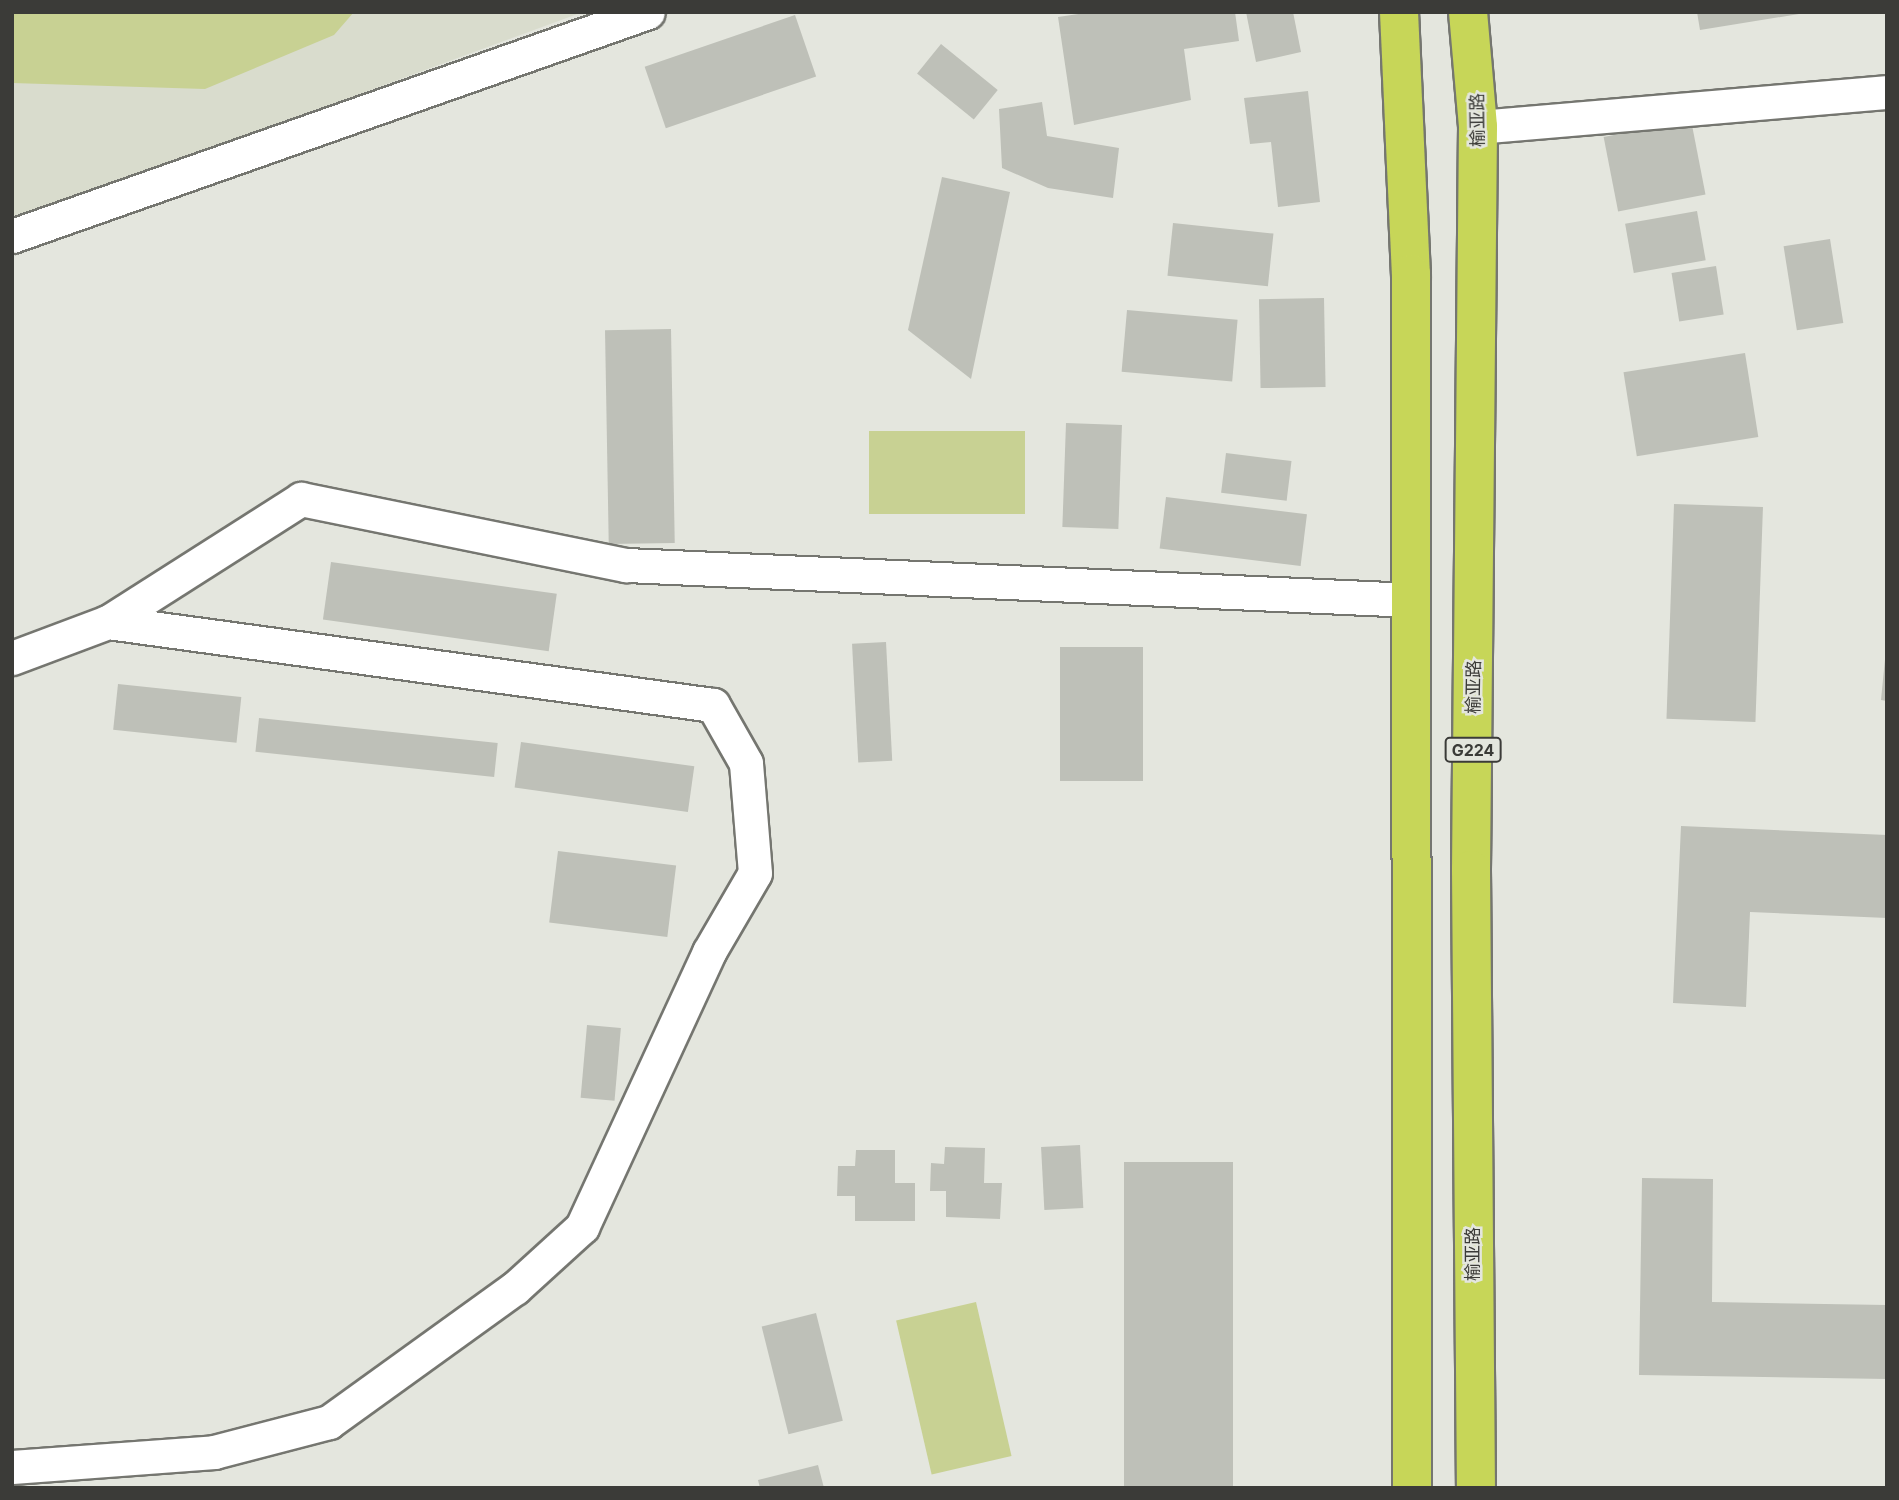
<!DOCTYPE html>
<html>
<head>
<meta charset="utf-8">
<style>
  body { margin:0 }
  #map { position:relative; width:1899px; height:1500px; overflow:hidden; background:#e4e6de; font-family:Inter,"Noto Sans SC",sans-serif }
  div>[style] { position:absolute }
  [style*='--x'] { left:calc(var(--x)*1px); top:calc(var(--y)*1px); width:calc(var(--w)*1px); rotate:calc(var(--a)*1deg) }
  .built>* { inset:0; background:#d9dccd }
  .green>* { inset:0; background:#c8d193; transform-origin:0 0 }
  .building>* { inset:0; background:#bec0b8; transform-origin:0 0 }
  .roads { filter:drop-shadow(2px 0 #757670) drop-shadow(-2px 0 #757670) drop-shadow(0 2px #757670) drop-shadow(0 -2px #757670) }
  .minor>* { height:33px; margin:-16.5px; padding:0 16.5px; transform-origin:16.5px; border-radius:16.5px; background:#fff }
  .highway>* { height:38px; margin:-19px; padding:0 19px; transform-origin:19px; border-radius:19px; background:#c7d658 }
  span { translate:-50% -50%; white-space:nowrap; text-align:center; line-height:1.15; -webkit-text-stroke:5px #e4e6de; paint-order:stroke }
  .shield-label span { padding:2px 5px; background:#e4e6de; border:2px solid; border-radius:5px; -webkit-text-stroke-width:0 }
  .shield-label { font-size:16px; color:#3b3b38; font-weight:700 }
  .street-label { font-size:18px; color:#3b3b38 }
  .frame { position:absolute; inset:0; border:14px solid #3b3b38; pointer-events:none }
</style>
</head>
<body>
<div id="map">
  <div class="built">
    <i style="clip-path:polygon(12px 12px,583px 12px,12px 222px)"></i>
  </div>
  <div class="green">
    <i style="clip-path:polygon(12px 12px,354px 12px,334px 35px,205px 89px,12px 83px)"></i>
    <i style="left:869px;top:431px;width:156px;height:83px"></i>
    <i style="left:976px;top:1302px;width:158px;height:82px;rotate:77deg"></i>
  </div>
  <div class="building">
    <i style="clip-path:polygon(1092px 12px,1235px 12px,1239px 41px,1184px 49px,1191px 100px,1074px 125px,1058px 17px)"></i>
    <i style="clip-path:polygon(1246px 12px,1293px 12px,1301px 52px,1256px 62px)"></i>
    <i style="clip-path:polygon(1697px 12px,1799px 12px,1799px 14px,1700px 30px)"></i>
    <i style="left:795px;top:15px;width:65px;height:159px;rotate:71deg"></i>
    <i style="left:941px;top:44px;width:73px;height:38px;rotate:39deg"></i>
    <i style="clip-path:polygon(1308px 91px,1320px 202px,1278px 207px,1271px 142px,1250px 144px,1244px 98px)"></i>
    <i style="clip-path:polygon(1042px 102px,1047px 136px,1119px 148px,1113px 198px,1048px 188px,1002px 168px,999px 109px)"></i>
    <i style="left:1691px;top:120px;width:76px;height:89px;rotate:79deg"></i>
    <i style="clip-path:polygon(942px 177px,1010px 192px,971px 379px,908px 330px)"></i>
    <i style="left:1697px;top:211px;width:50px;height:73px;rotate:80deg"></i>
    <i style="left:1173px;top:223px;width:101px;height:53px;rotate:6deg"></i>
    <i style="left:1830px;top:239px;width:85px;height:47px;rotate:81deg"></i>
    <i style="left:1716px;top:266px;width:49px;height:45px;rotate:81deg"></i>
    <i style="left:1324px;top:298px;width:89px;height:65px;rotate:89deg"></i>
    <i style="left:1127px;top:310px;width:111px;height:62px;rotate:5deg"></i>
    <i style="left:671px;top:329px;width:214px;height:66px;rotate:89deg"></i>
    <i style="left:1745px;top:353px;width:85px;height:123px;rotate:81deg"></i>
    <i style="left:1066px;top:423px;width:56px;height:104px;rotate:2deg"></i>
    <i style="left:1226px;top:453px;width:66px;height:40px;rotate:7deg"></i>
    <i style="left:1166px;top:497px;width:142px;height:52px;rotate:7deg"></i>
    <i style="left:1674px;top:504px;width:89px;height:215px;rotate:2deg"></i>
    <i style="left:331px;top:562px;width:228px;height:58px;rotate:8deg"></i>
    <i style="clip-path:polygon(1887px 639px,1887px 701px,1881px 700px)"></i>
    <i style="left:886px;top:642px;width:119px;height:34px;rotate:87deg"></i>
    <i style="left:1060px;top:647px;width:83px;height:134px"></i>
    <i style="left:118px;top:684px;width:124px;height:46px;rotate:6deg"></i>
    <i style="left:259px;top:718px;width:240px;height:34px;rotate:6deg"></i>
    <i style="left:521px;top:742px;width:175px;height:46px;rotate:8deg"></i>
    <i style="clip-path:polygon(1681px 826px,1887px 835px,1887px 918px,1750px 912px,1746px 1007px,1673px 1003px)"></i>
    <i style="left:558px;top:851px;width:119px;height:72px;rotate:7deg"></i>
    <i style="left:587px;top:1025px;width:34px;height:73px;rotate:5deg"></i>
    <i style="left:1080px;top:1145px;width:63px;height:39px;rotate:87deg"></i>
    <i style="clip-path:polygon(945px 1147px,985px 1148px,984px 1183px,1002px 1183px,1000px 1219px,946px 1217px,946px 1191px,930px 1191px,931px 1163px,944px 1164px)"></i>
    <i style="clip-path:polygon(856px 1150px,895px 1150px,895px 1183px,915px 1183px,915px 1221px,855px 1221px,855px 1196px,837px 1196px,838px 1166px,855px 1166px)"></i>
    <i style="left:1124px;top:1162px;width:109px;height:326px"></i>
    <i style="clip-path:polygon(1642px 1178px,1713px 1179px,1712px 1302px,1887px 1305px,1887px 1379px,1639px 1375px)"></i>
    <i style="left:816px;top:1313px;width:111px;height:56px;rotate:76deg"></i>
    <i style="clip-path:polygon(818px 1465px,824px 1488px,760px 1488px,758px 1480px)"></i>
  </div>
  <div class="roads">
    <div class="minor">
      <i style="--x:1478;--y:127;--w:410;--a:-4.9"></i>
      <i style="--x:12;--y:236;--w:674;--a:-19.4"></i>
      <i style="--x:12;--y:658;--w:103;--a:-20.6"></i>
      <i style="--x:108;--y:622;--w:229;--a:-32.5"></i>
      <i style="--x:301;--y:499;--w:332;--a:11.5"></i>
      <i style="--x:626;--y:565;--w:787;--a:2.55"></i>
      <i style="--x:12;--y:1467;--w:203;--a:-4.2"></i>
      <i style="--x:214;--y:1452;--w:119;--a:-14.6"></i>
      <i style="--x:329;--y:1422;--w:229;--a:-35.8"></i>
      <i style="--x:515;--y:1288;--w:91;--a:-42.3"></i>
      <i style="--x:582;--y:1227;--w:303;--a:-65.2"></i>
      <i style="--x:709;--y:952;--w:91;--a:-59.8"></i>
      <i style="--x:755;--y:873;--w:110;--a:-94.7"></i>
      <i style="--x:746;--y:763;--w:67;--a:-119.6"></i>
      <i style="--x:713;--y:705;--w:611;--a:-172.19"></i>
    </div>
    <div class="highway">
      <i style="--x:1399;--y:12;--w:262;--a:87.4"></i>
      <i style="--x:1411;--y:274;--w:1214;--a:89.95"></i>
      <i style="--x:1468;--y:12;--w:115;--a:85"></i>
      <i style="--x:1478;--y:127;--w:743;--a:90.54"></i>
      <i style="--x:1471;--y:870;--w:618;--a:89.54"></i>
    </div>
  </div>
  <div class="shield-label">
    <span style="left:1473px;top:750px">G224</span>
  </div>
  <div class="street-label">
    <span style="left:1478px;top:120px;rotate:-91deg">榆亚路</span>
    <span style="left:1474px;top:687px;rotate:-89deg">榆亚路</span>
    <span style="left:1473px;top:1254px;rotate:-90deg">榆亚路</span>
  </div>
  <div class="frame"></div>
</div>
</body>
</html>
